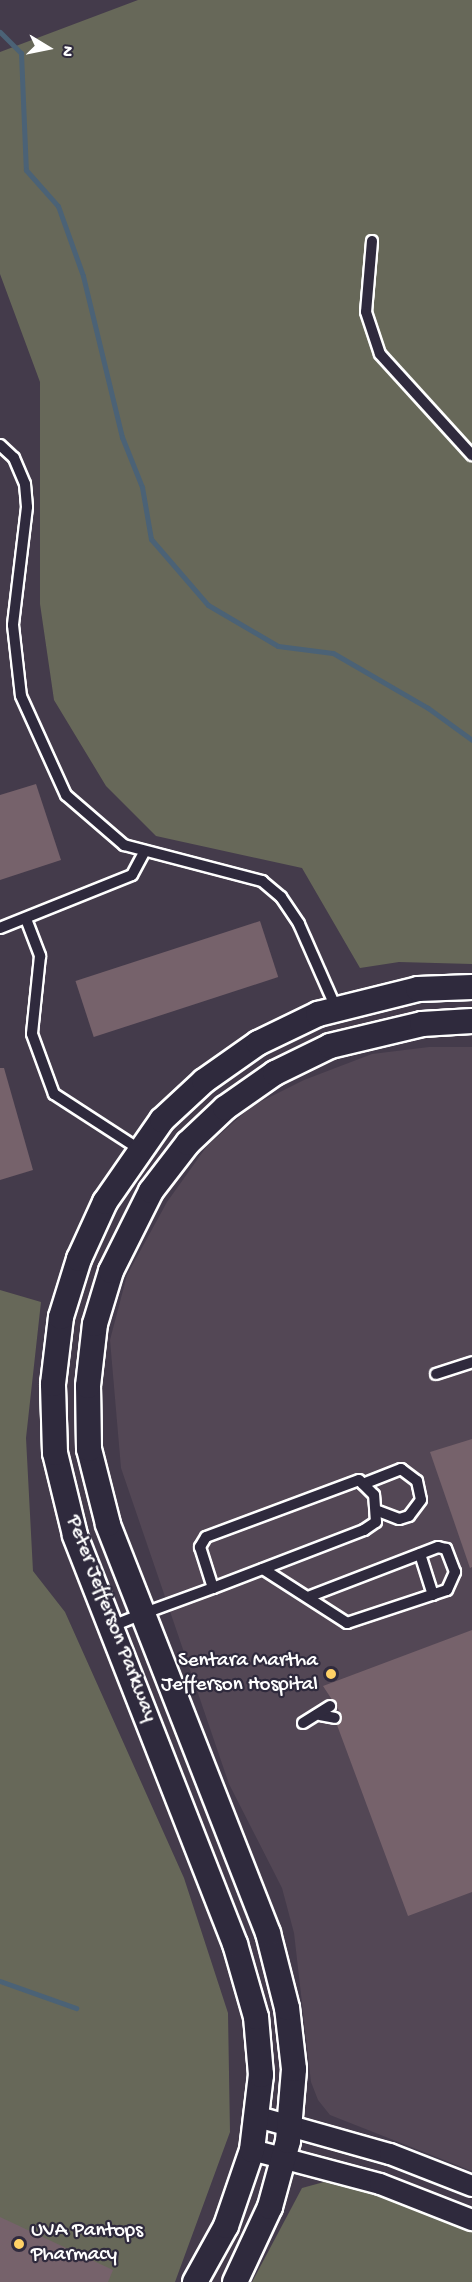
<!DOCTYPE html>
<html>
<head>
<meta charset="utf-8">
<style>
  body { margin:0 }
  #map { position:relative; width:472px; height:2282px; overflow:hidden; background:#443b4b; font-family:"Gochi Hand",sans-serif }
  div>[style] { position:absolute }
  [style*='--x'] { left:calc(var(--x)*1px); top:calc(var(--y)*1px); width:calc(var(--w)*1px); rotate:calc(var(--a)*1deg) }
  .built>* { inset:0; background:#534755 }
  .green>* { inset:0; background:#676859 }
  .stream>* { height:5px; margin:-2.5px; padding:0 2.5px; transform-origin:2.5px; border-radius:2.5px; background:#4b6276 }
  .building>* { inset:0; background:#76626b; transform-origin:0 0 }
  .roads { filter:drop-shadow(2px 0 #fff) drop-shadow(-2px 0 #fff) drop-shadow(0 2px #fff) drop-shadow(0 -2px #fff) }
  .service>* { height:10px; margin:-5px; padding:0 5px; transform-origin:5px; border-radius:5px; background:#2f2a3d }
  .minor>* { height:20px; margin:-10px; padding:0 10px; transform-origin:10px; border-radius:10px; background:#2f2a3d }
  .tertiary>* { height:24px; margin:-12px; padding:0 12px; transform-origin:12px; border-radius:12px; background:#2f2a3d }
  .dots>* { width:16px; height:16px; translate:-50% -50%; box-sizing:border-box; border:3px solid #2f2a3d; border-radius:50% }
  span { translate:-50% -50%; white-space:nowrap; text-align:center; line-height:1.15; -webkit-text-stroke:4.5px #2f2a3d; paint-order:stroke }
  .street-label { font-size:21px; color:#fff }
  .poi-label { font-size:21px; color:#fff }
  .right { translate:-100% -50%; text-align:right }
  .left { translate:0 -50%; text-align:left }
  .north { position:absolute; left:18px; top:18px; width:60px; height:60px; -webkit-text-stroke:4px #2f2a3d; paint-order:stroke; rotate:100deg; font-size:16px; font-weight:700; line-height:24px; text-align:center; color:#fff }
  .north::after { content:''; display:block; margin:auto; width:21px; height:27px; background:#fff; clip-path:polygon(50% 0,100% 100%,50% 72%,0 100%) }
</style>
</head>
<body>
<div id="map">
  <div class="built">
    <i style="clip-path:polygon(429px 1047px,472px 1047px,472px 2171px,330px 2115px,318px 2100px,311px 2082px,294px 1933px,282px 1888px,229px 1784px,121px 1468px,110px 1340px,127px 1275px,167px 1202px,207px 1146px,252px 1106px,304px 1080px,372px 1054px)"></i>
  </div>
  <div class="green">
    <i style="clip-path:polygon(138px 0,472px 0,472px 964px,399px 962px,360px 968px,302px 868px,156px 836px,106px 786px,54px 700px,40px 604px,40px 382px,0 274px,0 52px)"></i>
    <i style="clip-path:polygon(0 1290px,41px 1302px,26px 1438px,33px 1571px,65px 1612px,184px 1878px,228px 2013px,230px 2132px,175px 2282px,0 2282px)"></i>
    <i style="clip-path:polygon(324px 2182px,393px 2199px,472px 2232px,472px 2282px,252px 2282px,302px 2188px)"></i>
  </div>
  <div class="stream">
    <i style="--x:0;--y:32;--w:30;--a:45"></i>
    <i style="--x:21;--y:53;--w:117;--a:87.6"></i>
    <i style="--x:26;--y:170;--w:48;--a:48.4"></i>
    <i style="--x:58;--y:206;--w:74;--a:70.3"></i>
    <i style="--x:83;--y:276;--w:166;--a:76.4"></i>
    <i style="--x:122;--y:437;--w:54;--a:68.2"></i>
    <i style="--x:142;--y:487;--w:53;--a:80.2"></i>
    <i style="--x:151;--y:539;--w:87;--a:49.2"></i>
    <i style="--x:208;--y:605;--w:81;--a:30.4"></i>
    <i style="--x:278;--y:646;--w:55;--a:7.3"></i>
    <i style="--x:333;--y:653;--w:110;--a:30.1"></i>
    <i style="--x:428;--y:708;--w:54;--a:36"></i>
    <i style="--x:0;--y:1981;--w:81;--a:19.6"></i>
  </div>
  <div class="building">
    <i style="clip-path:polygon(36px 784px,61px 860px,0 880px,0 795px)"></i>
    <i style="left:260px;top:921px;width:59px;height:194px;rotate:72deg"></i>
    <i style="clip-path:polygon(0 1068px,4px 1068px,33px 1170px,0 1180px)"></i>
    <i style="clip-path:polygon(472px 1439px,472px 1567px,470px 1568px,430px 1452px)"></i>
    <i style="clip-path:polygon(472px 1630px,472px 1892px,408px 1916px,337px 1725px,342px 1715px,323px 1686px)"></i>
    <i style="clip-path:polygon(0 2217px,113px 2270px,108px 2282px,0 2282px)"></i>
  </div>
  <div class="roads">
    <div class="service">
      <i style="--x:372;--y:241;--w:71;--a:94.8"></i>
      <i style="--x:366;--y:312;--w:44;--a:71.6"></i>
      <i style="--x:380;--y:354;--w:137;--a:47.7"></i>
      <i style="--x:0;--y:445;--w:19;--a:43"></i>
      <i style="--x:14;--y:458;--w:28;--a:67"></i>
      <i style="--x:25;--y:484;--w:23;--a:85"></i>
      <i style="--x:27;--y:507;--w:119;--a:96.8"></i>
      <i style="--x:13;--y:625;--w:71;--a:83.6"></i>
      <i style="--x:21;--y:696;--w:109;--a:65.6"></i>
      <i style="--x:66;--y:795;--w:77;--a:40.8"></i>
      <i style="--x:124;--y:845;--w:143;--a:14.6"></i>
      <i style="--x:262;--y:881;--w:25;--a:40"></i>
      <i style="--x:281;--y:897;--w:32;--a:56"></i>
      <i style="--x:299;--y:924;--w:92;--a:66.2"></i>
      <i style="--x:26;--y:919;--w:40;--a:69"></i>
      <i style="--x:40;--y:956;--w:78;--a:95.9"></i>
      <i style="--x:32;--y:1034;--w:64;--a:69.9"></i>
      <i style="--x:54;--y:1094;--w:101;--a:32.9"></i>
      <i style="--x:0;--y:928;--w:142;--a:-21.9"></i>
      <i style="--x:132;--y:875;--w:26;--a:-62"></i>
      <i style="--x:436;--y:1374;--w:38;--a:-18"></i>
      <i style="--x:363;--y:1484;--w:41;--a:-21.5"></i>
      <i style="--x:401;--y:1469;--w:20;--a:37"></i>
      <i style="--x:417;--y:1481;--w:19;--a:78"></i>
      <i style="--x:421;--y:1500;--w:20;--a:127"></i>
      <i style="--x:409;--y:1516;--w:10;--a:163"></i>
      <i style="--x:399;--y:1519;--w:22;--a:-159"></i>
      <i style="--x:420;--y:1554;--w:43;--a:72.4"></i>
      <i style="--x:263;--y:1569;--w:100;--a:32.7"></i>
      <i style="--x:347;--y:1623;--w:105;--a:-18.3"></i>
      <i style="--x:447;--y:1590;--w:20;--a:-66"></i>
      <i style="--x:455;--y:1572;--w:25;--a:-111"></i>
      <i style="--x:446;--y:1549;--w:8;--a:-166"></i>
      <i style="--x:438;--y:1547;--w:139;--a:159"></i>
      <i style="--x:110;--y:1627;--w:35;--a:-22"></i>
      <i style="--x:142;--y:1614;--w:76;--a:-20.1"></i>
      <i style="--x:213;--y:1588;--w:162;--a:-21"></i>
      <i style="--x:364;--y:1530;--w:14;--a:-34"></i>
      <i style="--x:376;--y:1522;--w:27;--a:-94"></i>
      <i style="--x:374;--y:1495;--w:21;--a:-135"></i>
      <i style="--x:359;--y:1480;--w:163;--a:159.6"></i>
      <i style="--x:206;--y:1537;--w:12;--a:121"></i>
      <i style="--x:200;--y:1547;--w:43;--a:72.4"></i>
      <i style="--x:320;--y:1715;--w:15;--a:11"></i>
      <i style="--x:303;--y:1723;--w:32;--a:-32"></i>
    </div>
    <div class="minor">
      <i style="--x:258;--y:2117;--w:137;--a:15.7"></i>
      <i style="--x:390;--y:2154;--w:88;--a:21.3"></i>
      <i style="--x:252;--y:2150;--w:132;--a:14.9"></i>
      <i style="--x:380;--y:2184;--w:99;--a:21.4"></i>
    </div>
    <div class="tertiary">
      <i style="--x:195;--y:2282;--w:64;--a:-61"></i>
      <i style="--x:226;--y:2226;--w:80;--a:-71.1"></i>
      <i style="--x:252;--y:2150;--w:76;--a:-83.2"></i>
      <i style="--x:261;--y:2075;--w:58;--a:-94.9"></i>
      <i style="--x:256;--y:2017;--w:76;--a:-106"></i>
      <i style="--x:235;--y:1944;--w:439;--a:-111.4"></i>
      <i style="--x:75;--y:1535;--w:84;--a:-103.7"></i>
      <i style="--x:55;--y:1453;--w:69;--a:-91.7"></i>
      <i style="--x:53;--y:1384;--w:67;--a:-83.2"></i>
      <i style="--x:61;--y:1317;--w:61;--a:-72.8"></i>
      <i style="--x:79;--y:1259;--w:63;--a:-65.5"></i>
      <i style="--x:105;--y:1202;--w:100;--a:-55.2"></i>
      <i style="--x:162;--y:1120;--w:57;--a:-42.9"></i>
      <i style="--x:204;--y:1081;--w:66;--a:-35.1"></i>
      <i style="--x:258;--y:1043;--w:67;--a:-25.8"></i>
      <i style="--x:318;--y:1014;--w:103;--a:-14"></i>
      <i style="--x:418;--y:989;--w:54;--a:-2.1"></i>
      <i style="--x:235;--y:2282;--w:83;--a:-65"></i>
      <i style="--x:270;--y:2207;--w:68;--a:-74.7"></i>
      <i style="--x:288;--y:2141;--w:72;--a:-85.2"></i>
      <i style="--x:294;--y:2069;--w:61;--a:-96.5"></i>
      <i style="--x:287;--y:2008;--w:77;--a:-104.2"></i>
      <i style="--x:268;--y:1933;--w:439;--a:-111.4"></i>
      <i style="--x:108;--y:1524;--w:77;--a:-104.2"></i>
      <i style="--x:89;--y:1449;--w:63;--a:-90.9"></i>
      <i style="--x:88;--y:1386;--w:62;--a:-83.6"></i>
      <i style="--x:95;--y:1324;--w:55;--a:-73.2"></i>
      <i style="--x:111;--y:1271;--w:89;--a:-63.4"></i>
      <i style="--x:151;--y:1191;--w:61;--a:-52.4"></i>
      <i style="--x:188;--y:1143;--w:51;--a:-43.4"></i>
      <i style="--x:225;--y:1108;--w:61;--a:-35"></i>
      <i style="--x:275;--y:1073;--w:61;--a:-26.1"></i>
      <i style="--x:330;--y:1046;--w:95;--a:-13.4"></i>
      <i style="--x:422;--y:1024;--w:50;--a:-3.4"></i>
    </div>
  </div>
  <div class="dots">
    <i style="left:331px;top:1674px;background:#ffd166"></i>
    <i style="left:19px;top:2244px;background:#ffd166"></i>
  </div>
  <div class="street-label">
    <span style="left:110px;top:1619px;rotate:69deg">Peter Jefferson Parkway</span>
  </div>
  <div class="poi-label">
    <span class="right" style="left:318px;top:1674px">Sentara Martha<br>Jefferson Hospital</span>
    <span class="left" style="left:31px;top:2244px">UVA Pantops<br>Pharmacy</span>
  </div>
  <div class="north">N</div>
</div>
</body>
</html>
